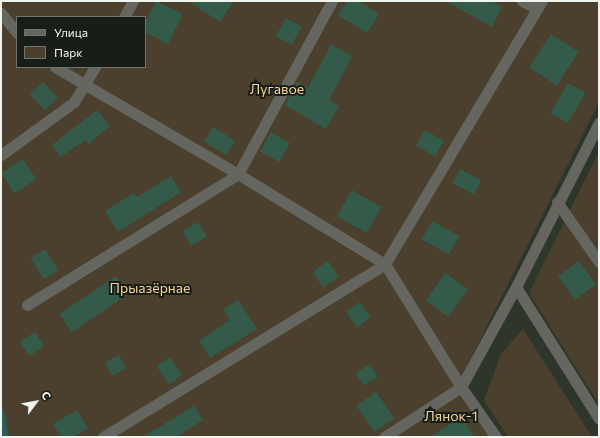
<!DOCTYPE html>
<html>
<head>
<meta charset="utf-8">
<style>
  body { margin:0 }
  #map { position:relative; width:600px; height:438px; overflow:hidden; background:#2e362b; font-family:Commissioner,sans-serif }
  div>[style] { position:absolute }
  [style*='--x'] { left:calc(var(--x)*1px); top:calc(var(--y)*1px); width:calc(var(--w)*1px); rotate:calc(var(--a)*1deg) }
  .green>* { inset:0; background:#4a402d }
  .stream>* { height:6px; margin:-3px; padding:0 3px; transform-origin:3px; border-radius:3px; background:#2c5d5a }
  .building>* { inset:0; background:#345a49; transform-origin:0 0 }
  .service>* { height:11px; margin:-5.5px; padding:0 5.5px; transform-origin:5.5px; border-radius:5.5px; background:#65665f }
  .minor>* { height:11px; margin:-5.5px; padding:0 5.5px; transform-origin:5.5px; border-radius:5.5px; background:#65665f }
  span { translate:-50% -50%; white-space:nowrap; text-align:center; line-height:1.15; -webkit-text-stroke:4px #191d17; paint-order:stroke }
  .park-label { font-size:14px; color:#f4d399 }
  .frame { position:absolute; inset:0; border:2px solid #f0f6ee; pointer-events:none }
  .legend { position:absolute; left:16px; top:16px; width:130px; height:52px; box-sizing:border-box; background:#191d17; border:1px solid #6f746d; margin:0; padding:5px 7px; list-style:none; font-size:12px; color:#f0f6ee }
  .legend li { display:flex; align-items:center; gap:8px; height:20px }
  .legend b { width:20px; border:1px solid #6f746d }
  .north { position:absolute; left:16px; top:382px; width:40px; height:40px; -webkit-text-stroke:3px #191d17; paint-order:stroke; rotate:58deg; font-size:11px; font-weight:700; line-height:16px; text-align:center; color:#f0f6ee }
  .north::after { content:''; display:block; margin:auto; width:14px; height:18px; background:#f0f6ee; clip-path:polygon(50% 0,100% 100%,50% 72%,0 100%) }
</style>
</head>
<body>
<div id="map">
  <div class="green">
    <i style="clip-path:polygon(evenodd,1px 1px,599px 1px,599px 102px,456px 388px,490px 437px,1px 437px,1px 1px,17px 17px,145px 17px,145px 67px,17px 67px,17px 17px)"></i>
    <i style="clip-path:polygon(599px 152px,599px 404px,529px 293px)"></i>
    <i style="clip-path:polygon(523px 329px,592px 437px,508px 437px,484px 400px,501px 354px)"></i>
  </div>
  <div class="stream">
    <i style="--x:1;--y:412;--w:25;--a:79"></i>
  </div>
  <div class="building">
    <i style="clip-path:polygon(156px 1px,183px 14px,168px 44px,145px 32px,145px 23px)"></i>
    <i style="clip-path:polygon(188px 1px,234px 1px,220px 22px)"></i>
    <i style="clip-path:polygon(347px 1px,359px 1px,379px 14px,367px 33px,338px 15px)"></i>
    <i style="clip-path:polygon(445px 1px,491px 1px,502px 7px,492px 27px)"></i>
    <i style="left:286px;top:18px;width:18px;height:21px;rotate:29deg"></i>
    <i style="left:551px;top:34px;width:33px;height:40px;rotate:33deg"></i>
    <i style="clip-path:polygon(331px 44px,352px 56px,329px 100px,339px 106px,326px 129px,285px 105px,297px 82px,308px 88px)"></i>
    <i style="left:43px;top:82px;width:22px;height:18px;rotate:47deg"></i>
    <i style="left:568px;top:83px;width:20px;height:35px;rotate:30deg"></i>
    <i style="clip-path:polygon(97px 110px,110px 126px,88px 144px,86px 140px,60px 157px,52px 145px)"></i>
    <i style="left:213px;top:127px;width:26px;height:17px;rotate:32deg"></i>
    <i style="left:425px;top:130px;width:22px;height:18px;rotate:30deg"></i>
    <i style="left:271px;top:132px;width:22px;height:22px;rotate:30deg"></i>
    <i style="left:23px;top:159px;width:24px;height:26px;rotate:57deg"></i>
    <i style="left:460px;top:169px;width:24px;height:16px;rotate:28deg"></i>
    <i style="clip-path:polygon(171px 176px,181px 192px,118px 232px,105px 211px,134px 193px,137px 197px)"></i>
    <i style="left:352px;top:190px;width:34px;height:30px;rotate:30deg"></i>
    <i style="left:432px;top:221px;width:31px;height:21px;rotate:29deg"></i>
    <i style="left:198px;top:222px;width:17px;height:18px;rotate:59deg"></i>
    <i style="left:45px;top:249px;width:25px;height:17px;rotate:58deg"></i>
    <i style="left:328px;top:261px;width:19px;height:19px;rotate:55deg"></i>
    <i style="left:579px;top:261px;width:29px;height:26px;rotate:54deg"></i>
    <i style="left:445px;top:273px;width:28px;height:34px;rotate:35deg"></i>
    <i style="left:116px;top:276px;width:22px;height:68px;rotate:56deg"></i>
    <i style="clip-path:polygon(238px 300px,257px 329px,210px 358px,199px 341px,230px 320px,223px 309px)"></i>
    <i style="left:360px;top:302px;width:19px;height:17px;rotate:55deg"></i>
    <i style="left:35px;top:332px;width:17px;height:18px;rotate:57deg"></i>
    <i style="left:119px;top:355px;width:15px;height:16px;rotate:62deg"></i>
    <i style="left:170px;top:357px;width:22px;height:16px;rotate:56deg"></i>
    <i style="left:370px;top:364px;width:15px;height:17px;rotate:58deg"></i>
    <i style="left:376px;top:392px;width:32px;height:24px;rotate:55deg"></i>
    <i style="clip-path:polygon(194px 406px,203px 420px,176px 437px,143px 437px)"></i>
    <i style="clip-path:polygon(77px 410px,88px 428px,74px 437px,61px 437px,53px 424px)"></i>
    <i style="clip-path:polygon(461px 417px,475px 437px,430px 437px)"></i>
  </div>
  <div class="service">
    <i style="--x:522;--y:1;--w:17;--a:28"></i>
    <i style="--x:1;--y:13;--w:26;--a:51"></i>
    <i style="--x:124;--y:17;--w:18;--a:-61"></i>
    <i style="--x:55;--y:67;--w:212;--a:30.3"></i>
    <i style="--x:238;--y:174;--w:172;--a:31.5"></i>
    <i style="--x:385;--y:264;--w:145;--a:58.3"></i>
    <i style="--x:461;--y:387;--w:61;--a:55"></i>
    <i style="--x:1;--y:155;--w:90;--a:-36"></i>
    <i style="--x:74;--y:102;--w:41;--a:-59"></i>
    <i style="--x:557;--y:202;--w:73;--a:55"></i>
    <i style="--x:27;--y:305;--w:248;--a:-31.8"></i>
    <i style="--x:238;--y:174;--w:197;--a:-61.5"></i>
    <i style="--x:103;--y:437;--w:331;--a:-31.5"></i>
    <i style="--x:385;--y:264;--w:306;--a:-59.2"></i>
    <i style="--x:384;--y:437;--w:92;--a:-33"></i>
    <i style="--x:461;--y:387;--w:114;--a:-61.2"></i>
    <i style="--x:516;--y:287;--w:156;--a:57.8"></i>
  </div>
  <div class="minor">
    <i style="--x:516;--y:287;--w:184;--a:-63.2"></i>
  </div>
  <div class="park-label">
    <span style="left:277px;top:89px">Лугавое</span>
    <span style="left:150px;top:288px">Прыазёрнае</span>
    <span style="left:451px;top:416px">Лянок-1</span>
  </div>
  <div class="frame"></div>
  <ul class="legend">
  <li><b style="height:5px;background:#65665f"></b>Улица</li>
  <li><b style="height:11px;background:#4a402d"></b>Парк</li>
  </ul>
  <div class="north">С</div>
</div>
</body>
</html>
